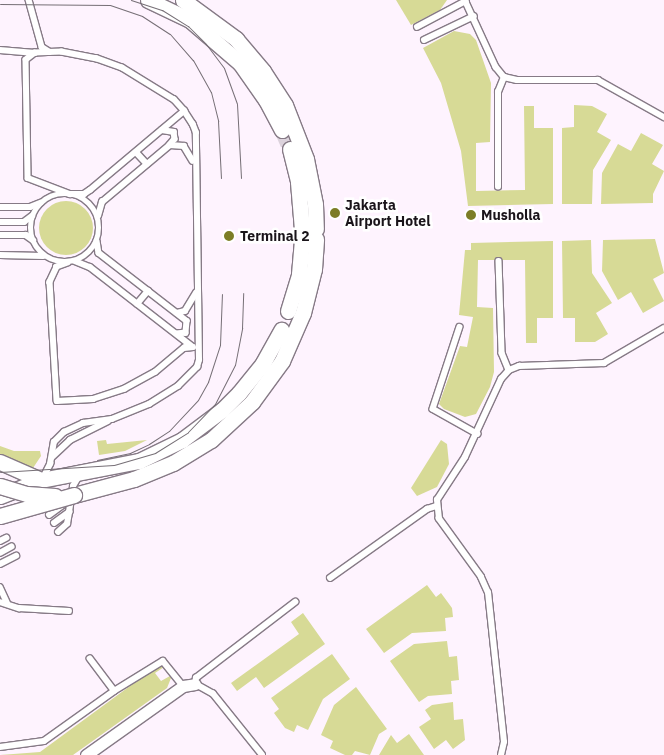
<!DOCTYPE html>
<html>
<head>
<meta charset="utf-8">
<style>
  body { margin:0 }
  #map { position:relative; width:664px; height:755px; overflow:hidden; background:#fef3fe; font-family:"IBM Plex Sans",sans-serif }
  div>[style] { position:absolute }
  [style*='--x'] { left:calc(var(--x)*1px); top:calc(var(--y)*1px); width:calc(var(--w)*1px); rotate:calc(var(--a)*1deg) }
  .green>* { inset:0; background:#d7da96 }
  .round { border-radius:50% }
  .secondary-tunnel>* { height:15px; margin-top:-7.5px; transform-origin:0; background:repeating-linear-gradient(90deg,#dcd2dc 0 15px,transparent 0 23px) }
  .roads { filter:drop-shadow(1px 0 #867a86) drop-shadow(-1px 0 #867a86) drop-shadow(0 1px #867a86) drop-shadow(0 -1px #867a86) }
  .lane>* { height:5.5px; margin:-2.75px; padding:0 2.75px; transform-origin:2.75px; border-radius:2.75px; background:#fff }
  .lane>.ring { margin:-2.75px; padding:0; box-sizing:content-box; background:none; border:5.5px solid #fff; border-radius:50% }
  .street>* { height:11px; margin:-5.5px; padding:0 5.5px; transform-origin:5.5px; border-radius:5.5px; background:#fff }
  .secondary>* { height:15px; margin:-7.5px; padding:0 7.5px; transform-origin:7.5px; border-radius:7.5px; background:#fff }
  .tram>* { height:1px; margin:-0.5px; padding:0 0.5px; transform-origin:0.5px; border-radius:0.5px; background:#766f76 }
  .bridges { filter:drop-shadow(1px 0 #867a86) drop-shadow(-1px 0 #867a86) drop-shadow(0 1px #867a86) drop-shadow(0 -1px #867a86) }
  .secondary-bridge>* { height:15px; margin:-7.5px; padding:0 7.5px; transform-origin:7.5px; border-radius:7.5px; background:#fff }
  .dots>* { width:14px; height:14px; translate:-50% -50%; box-sizing:border-box; border:2px solid #fff; border-radius:50% }
  span { translate:-50% -50%; white-space:nowrap; text-align:center; line-height:1.15; -webkit-text-stroke:5px #fff; paint-order:stroke }
  .poi-label { font-size:14px; color:#1a151a; font-weight:700 }
  .left { translate:0 -50%; text-align:left }
</style>
</head>
<body>
<div id="map">
  <div class="green">
    <i style="clip-path:polygon(396px 0,447px 0,440px 10px,411px 25px)"></i>
    <i style="clip-path:polygon(454px 31px,470px 34px,476px 40px,491px 83px,490px 142px,476px 143px,476px 191px,525px 190px,524px 106px,534px 106px,534px 128px,553px 128px,553px 204px,468px 206px,461px 151px,441px 83px,423px 48px)"></i>
    <i style="clip-path:polygon(574px 105px,592px 106px,607px 114px,597px 132px,611px 140px,593px 170px,592px 204px,562px 204px,562px 128px,574px 127px)"></i>
    <i style="clip-path:polygon(641px 133px,663px 145px,652px 164px,664px 171px,653px 194px,653px 203px,601px 204px,602px 173px,618px 144px,631px 151px)"></i>
    <i class="round" style="left:39px;top:201px;width:54px;height:54px"></i>
    <i style="clip-path:polygon(655px 239px,664px 273px,653px 279px,664px 301px,643px 313px,631px 292px,618px 300px,602px 271px,603px 240px)"></i>
    <i style="clip-path:polygon(591px 240px,592px 273px,612px 303px,596px 313px,608px 334px,595px 342px,575px 342px,575px 318px,563px 318px,562px 241px)"></i>
    <i style="clip-path:polygon(553px 241px,553px 318px,537px 318px,537px 343px,526px 343px,525px 260px,478px 260px,477px 307px,493px 308px,494px 372px,490px 387px,476px 414px,465px 417px,444px 409px,439px 404px,460px 346px,467px 347px,473px 317px,459px 315px,465px 250px,471px 250px,471px 243px)"></i>
    <i style="clip-path:polygon(106px 440px,107px 444px,147px 440px,125px 451px,99px 455px,97px 441px)"></i>
    <i style="clip-path:polygon(441px 440px,447px 444px,449px 464px,437px 487px,417px 496px,411px 488px)"></i>
    <i style="clip-path:polygon(0 446px,14px 451px,40px 451px,41px 456px,33px 468px,28px 468px,0 458px)"></i>
    <i style="clip-path:polygon(427px 585px,436px 597px,441px 593px,452px 608px,453px 617px,445px 618px,446px 631px,412px 633px,384px 653px,366px 629px)"></i>
    <i style="clip-path:polygon(303px 613px,325px 644px,264px 688px,256px 677px,237px 691px,231px 683px,299px 634px,291px 622px)"></i>
    <i style="clip-path:polygon(447px 641px,449px 657px,457px 656px,459px 680px,451px 681px,452px 694px,428px 696px,419px 702px,390px 661px,414px 644px)"></i>
    <i style="clip-path:polygon(332px 654px,350px 679px,323px 699px,308px 730px,297px 725px,294px 732px,285px 728px,274px 713px,279px 709px,271px 698px)"></i>
    <i style="clip-path:polygon(160px 664px,164px 667px,155px 673px,161px 681px,170px 676px,171px 678px,167px 688px,73px 755px,0 755px,40px 752px)"></i>
    <i style="clip-path:polygon(356px 687px,387px 729px,379px 734px,370px 755px,355px 751px,352px 755px,345px 755px,330px 748px,333px 741px,321px 735px,334px 705px)"></i>
    <i style="clip-path:polygon(453px 702px,454px 720px,463px 719px,465px 740px,453px 749px,446px 740px,434px 749px,419px 727px,431px 719px,425px 710px,432px 705px)"></i>
    <i style="clip-path:polygon(409px 734px,424px 755px,379px 755px,391px 735px,397px 743px)"></i>
  </div>
  <div class="secondary-tunnel">
    <i style="--x:282;--y:130;--w:21;--a:67"></i>
  </div>
  <div class="roads">
    <div class="lane">
      <i style="--x:29;--y:0;--w:49;--a:74.5"></i>
      <i style="--x:42;--y:47;--w:9;--a:32"></i>
      <i style="--x:465;--y:0;--w:74;--a:65.2"></i>
      <i style="--x:496;--y:67;--w:13;--a:51"></i>
      <i style="--x:504;--y:77;--w:13;--a:13"></i>
      <i style="--x:517;--y:80;--w:81;--a:0"></i>
      <i style="--x:598;--y:80;--w:76;--a:29.3"></i>
      <i style="--x:417;--y:27;--w:55;--a:-28"></i>
      <i style="--x:424;--y:40;--w:55;--a:-25.6"></i>
      <i style="--x:0;--y:50;--w:35;--a:5"></i>
      <i style="--x:162;--y:130;--w:12;--a:9"></i>
      <i style="--x:174;--y:132;--w:7;--a:82"></i>
      <i style="--x:175;--y:139;--w:8;--a:130"></i>
      <i style="--x:136;--y:152;--w:16;--a:47"></i>
      <i style="--x:498;--y:187;--w:95;--a:-90"></i>
      <i style="--x:498;--y:92;--w:16;--a:-68"></i>
      <i class="ring" style="left:31px;top:194px;width:62.5px;height:62.5px"></i>
      <i style="--x:0;--y:207;--w:30;--a:0"></i>
      <i style="--x:30;--y:207;--w:11;--a:-22"></i>
      <i style="--x:98;--y:216;--w:15;--a:-74"></i>
      <i style="--x:102;--y:202;--w:89;--a:-40"></i>
      <i style="--x:170;--y:145;--w:14;--a:4"></i>
      <i style="--x:184;--y:146;--w:17;--a:59"></i>
      <i style="--x:0;--y:222;--w:24;--a:0"></i>
      <i style="--x:24;--y:222;--w:10;--a:-37"></i>
      <i style="--x:0;--y:235;--w:26;--a:0"></i>
      <i style="--x:26;--y:235;--w:9;--a:36"></i>
      <i style="--x:97;--y:241;--w:12;--a:81"></i>
      <i style="--x:99;--y:253;--w:111;--a:37.7"></i>
      <i style="--x:187;--y:321;--w:12;--a:95"></i>
      <i style="--x:186;--y:333;--w:9;--a:174"></i>
      <i style="--x:0;--y:255;--w:43;--a:1.3"></i>
      <i style="--x:75;--y:261;--w:16;--a:22"></i>
      <i style="--x:90;--y:267;--w:129;--a:37.8"></i>
      <i style="--x:499;--y:261;--w:92;--a:88.1"></i>
      <i style="--x:502;--y:353;--w:18;--a:68"></i>
      <i style="--x:68;--y:263;--w:12;--a:160"></i>
      <i style="--x:57;--y:267;--w:17;--a:115"></i>
      <i style="--x:50;--y:282;--w:119;--a:86.6"></i>
      <i style="--x:57;--y:401;--w:36;--a:-3"></i>
      <i style="--x:93;--y:399;--w:33;--a:-18"></i>
      <i style="--x:124;--y:389;--w:35;--a:-29"></i>
      <i style="--x:155;--y:372;--w:38;--a:-40"></i>
      <i style="--x:184;--y:348;--w:9;--a:-6"></i>
      <i style="--x:137;--y:304;--w:17;--a:-50"></i>
      <i style="--x:177;--y:313;--w:8;--a:-14"></i>
      <i style="--x:185;--y:311;--w:21;--a:-59"></i>
      <i style="--x:460;--y:327;--w:86;--a:108.2"></i>
      <i style="--x:433;--y:409;--w:51;--a:29.1"></i>
      <i style="--x:52;--y:457;--w:25;--a:-43"></i>
      <i style="--x:70;--y:440;--w:42;--a:-26.6"></i>
      <i style="--x:43;--y:478;--w:16;--a:-63"></i>
      <i style="--x:50;--y:464;--w:22;--a:-80"></i>
      <i style="--x:54;--y:442;--w:14;--a:-45"></i>
      <i style="--x:64;--y:432;--w:21;--a:-25"></i>
      <i style="--x:83;--y:423;--w:29;--a:-8"></i>
      <i style="--x:112;--y:419;--w:40;--a:-22"></i>
      <i style="--x:149;--y:404;--w:34;--a:-32"></i>
      <i style="--x:178;--y:386;--w:27;--a:-45"></i>
      <i style="--x:197;--y:367;--w:7;--a:-74"></i>
      <i style="--x:199;--y:360;--w:227;--a:-90.8"></i>
      <i style="--x:196;--y:133;--w:9;--a:-111"></i>
      <i style="--x:193;--y:125;--w:17;--a:-123"></i>
      <i style="--x:184;--y:111;--w:15;--a:-132"></i>
      <i style="--x:174;--y:100;--w:61;--a:-148.4"></i>
      <i style="--x:122;--y:68;--w:27;--a:-160"></i>
      <i style="--x:97;--y:59;--w:36;--a:-169"></i>
      <i style="--x:62;--y:52;--w:27;--a:178"></i>
      <i style="--x:35;--y:53;--w:11;--a:142"></i>
      <i style="--x:26;--y:60;--w:118;--a:89"></i>
      <i style="--x:28;--y:178;--w:45;--a:20.9"></i>
      <i style="--x:70;--y:194;--w:14;--a:0"></i>
      <i style="--x:84;--y:194;--w:7;--a:-34"></i>
      <i style="--x:90;--y:190;--w:123;--a:-40"></i>
      <i style="--x:49;--y:515;--w:26;--a:-36"></i>
      <i style="--x:54;--y:523;--w:19;--a:-36"></i>
      <i style="--x:69;--y:512;--w:26;--a:-81"></i>
      <i style="--x:73;--y:486;--w:12;--a:-59"></i>
      <i style="--x:58;--y:532;--w:12;--a:-42"></i>
      <i style="--x:67;--y:524;--w:11;--a:-80"></i>
      <i style="--x:0;--y:541;--w:7;--a:-27"></i>
      <i style="--x:0;--y:553;--w:13;--a:-29"></i>
      <i style="--x:0;--y:564;--w:18;--a:-27"></i>
      <i style="--x:330;--y:578;--w:119;--a:-35.4"></i>
      <i style="--x:427;--y:509;--w:9;--a:-18"></i>
      <i style="--x:0;--y:587;--w:17;--a:65"></i>
      <i style="--x:0;--y:602;--w:20;--a:18"></i>
      <i style="--x:19;--y:608;--w:50;--a:3.4"></i>
      <i style="--x:114;--y:691;--w:57;--a:-31.5"></i>
      <i style="--x:163;--y:661;--w:32;--a:51"></i>
      <i style="--x:0;--y:747;--w:44;--a:-7.8"></i>
      <i style="--x:44;--y:741;--w:86;--a:-35.5"></i>
      <i style="--x:114;--y:691;--w:40;--a:-127"></i>
      <i style="--x:262;--y:755;--w:78;--a:-128.8"></i>
      <i style="--x:213;--y:694;--w:21;--a:-151"></i>
      <i style="--x:195;--y:684;--w:6;--a:-81"></i>
      <i style="--x:196;--y:678;--w:125;--a:-37.5"></i>
      <i style="--x:501;--y:755;--w:13;--a:-77"></i>
      <i style="--x:504;--y:742;--w:150;--a:-96.1"></i>
      <i style="--x:488;--y:593;--w:17;--a:-114"></i>
      <i style="--x:481;--y:577;--w:72;--a:-125.9"></i>
      <i style="--x:439;--y:519;--w:19;--a:-96"></i>
      <i style="--x:437;--y:500;--w:51;--a:-56.9"></i>
      <i style="--x:465;--y:457;--w:86;--a:-65.2"></i>
      <i style="--x:501;--y:379;--w:12;--a:-48"></i>
      <i style="--x:509;--y:370;--w:11;--a:-22"></i>
      <i style="--x:519;--y:366;--w:85;--a:-2"></i>
      <i style="--x:604;--y:363;--w:69;--a:-30.3"></i>
    </div>
    <div class="street">
      <i style="--x:86;--y:755;--w:119;--a:-35.4"></i>
      <i style="--x:183;--y:686;--w:12;--a:-9"></i>
    </div>
    <div class="secondary">
      <i style="--x:148;--y:0;--w:47;--a:25.5"></i>
      <i style="--x:190;--y:20;--w:66;--a:40.7"></i>
      <i style="--x:240;--y:63;--w:45;--a:54.9"></i>
      <i style="--x:266;--y:100;--w:34;--a:62"></i>
      <i style="--x:183;--y:0;--w:66;--a:36.3"></i>
      <i style="--x:236;--y:39;--w:42;--a:49.8"></i>
      <i style="--x:263;--y:71;--w:40;--a:57.1"></i>
      <i style="--x:285;--y:105;--w:58;--a:68.7"></i>
      <i style="--x:306;--y:159;--w:46;--a:78.7"></i>
      <i style="--x:315;--y:204;--w:25;--a:88"></i>
      <i style="--x:290;--y:149;--w:34;--a:76"></i>
      <i style="--x:298;--y:182;--w:48;--a:85.2"></i>
      <i style="--x:288;--y:311;--w:39;--a:-73"></i>
      <i style="--x:299;--y:274;--w:35;--a:-85"></i>
      <i style="--x:0;--y:462;--w:45;--a:23.7"></i>
      <i style="--x:74;--y:495;--w:62;--a:-14.9"></i>
      <i style="--x:134;--y:479;--w:42;--a:-22.3"></i>
      <i style="--x:173;--y:463;--w:44;--a:-31.2"></i>
      <i style="--x:211;--y:440;--w:56;--a:-42.8"></i>
      <i style="--x:252;--y:402;--w:51;--a:-53.8"></i>
      <i style="--x:282;--y:361;--w:52;--a:-66.4"></i>
      <i style="--x:303;--y:313;--w:45;--a:-76"></i>
      <i style="--x:314;--y:269;--w:30;--a:-86"></i>
      <i style="--x:0;--y:496;--w:44;--a:-21.3"></i>
      <i style="--x:41;--y:480;--w:100;--a:-11"></i>
      <i style="--x:139;--y:461;--w:48;--a:-26"></i>
      <i style="--x:182;--y:440;--w:50;--a:-36.9"></i>
      <i style="--x:222;--y:410;--w:24;--a:-45"></i>
      <i style="--x:239;--y:393;--w:38;--a:-51"></i>
      <i style="--x:263;--y:363;--w:38;--a:-61"></i>
    </div>
  </div>
  <div class="tram">
    <i style="--x:131;--y:0;--w:33;--a:18"></i>
    <i style="--x:162;--y:10;--w:31;--a:32"></i>
    <i style="--x:188;--y:26;--w:25;--a:45"></i>
    <i style="--x:206;--y:44;--w:30;--a:53"></i>
    <i style="--x:224;--y:68;--w:38;--a:70"></i>
    <i style="--x:237;--y:104;--w:74;--a:86.9"></i>
    <i style="--x:0;--y:4;--w:110;--a:0.5"></i>
    <i style="--x:110;--y:5;--w:34;--a:19"></i>
    <i style="--x:142;--y:16;--w:33;--a:33"></i>
    <i style="--x:170;--y:34;--w:35;--a:49"></i>
    <i style="--x:193;--y:60;--w:37;--a:61"></i>
    <i style="--x:211;--y:92;--w:30;--a:76"></i>
    <i style="--x:218;--y:121;--w:57;--a:87"></i>
    <i style="--x:97;--y:460;--w:34;--a:-12"></i>
    <i style="--x:130;--y:453;--w:21;--a:-25"></i>
    <i style="--x:149;--y:444;--w:24;--a:-33"></i>
    <i style="--x:169;--y:431;--w:42;--a:-46.9"></i>
    <i style="--x:198;--y:400;--w:21;--a:-61"></i>
    <i style="--x:208;--y:382;--w:39;--a:-72"></i>
    <i style="--x:220;--y:345;--w:51;--a:-87.8"></i>
    <i style="--x:0;--y:472;--w:114;--a:-3.5"></i>
    <i style="--x:114;--y:465;--w:43;--a:-16.3"></i>
    <i style="--x:155;--y:453;--w:39;--a:-32"></i>
    <i style="--x:188;--y:432;--w:39;--a:-46"></i>
    <i style="--x:215;--y:404;--w:44;--a:-62.9"></i>
    <i style="--x:235;--y:365;--w:38;--a:-79"></i>
    <i style="--x:242;--y:328;--w:35;--a:-88"></i>
  </div>
  <div class="bridges">
    <div class="secondary-bridge">
      <i style="--x:0;--y:486;--w:28;--a:17"></i>
      <i style="--x:27;--y:494;--w:28;--a:4"></i>
      <i style="--x:0;--y:516;--w:77;--a:-15.8"></i>
    </div>
  </div>
  <div class="dots">
    <i style="left:335px;top:213px;background:#7c7d26"></i>
    <i style="left:471px;top:215px;background:#7c7d26"></i>
    <i style="left:229px;top:236px;background:#7c7d26"></i>
  </div>
  <div class="poi-label">
    <span class="left" style="left:345px;top:213px">Jakarta<br>Airport Hotel</span>
    <span class="left" style="left:481px;top:215px">Musholla</span>
    <span class="left" style="left:240px;top:236px">Terminal 2</span>
  </div>
</div>
</body>
</html>
